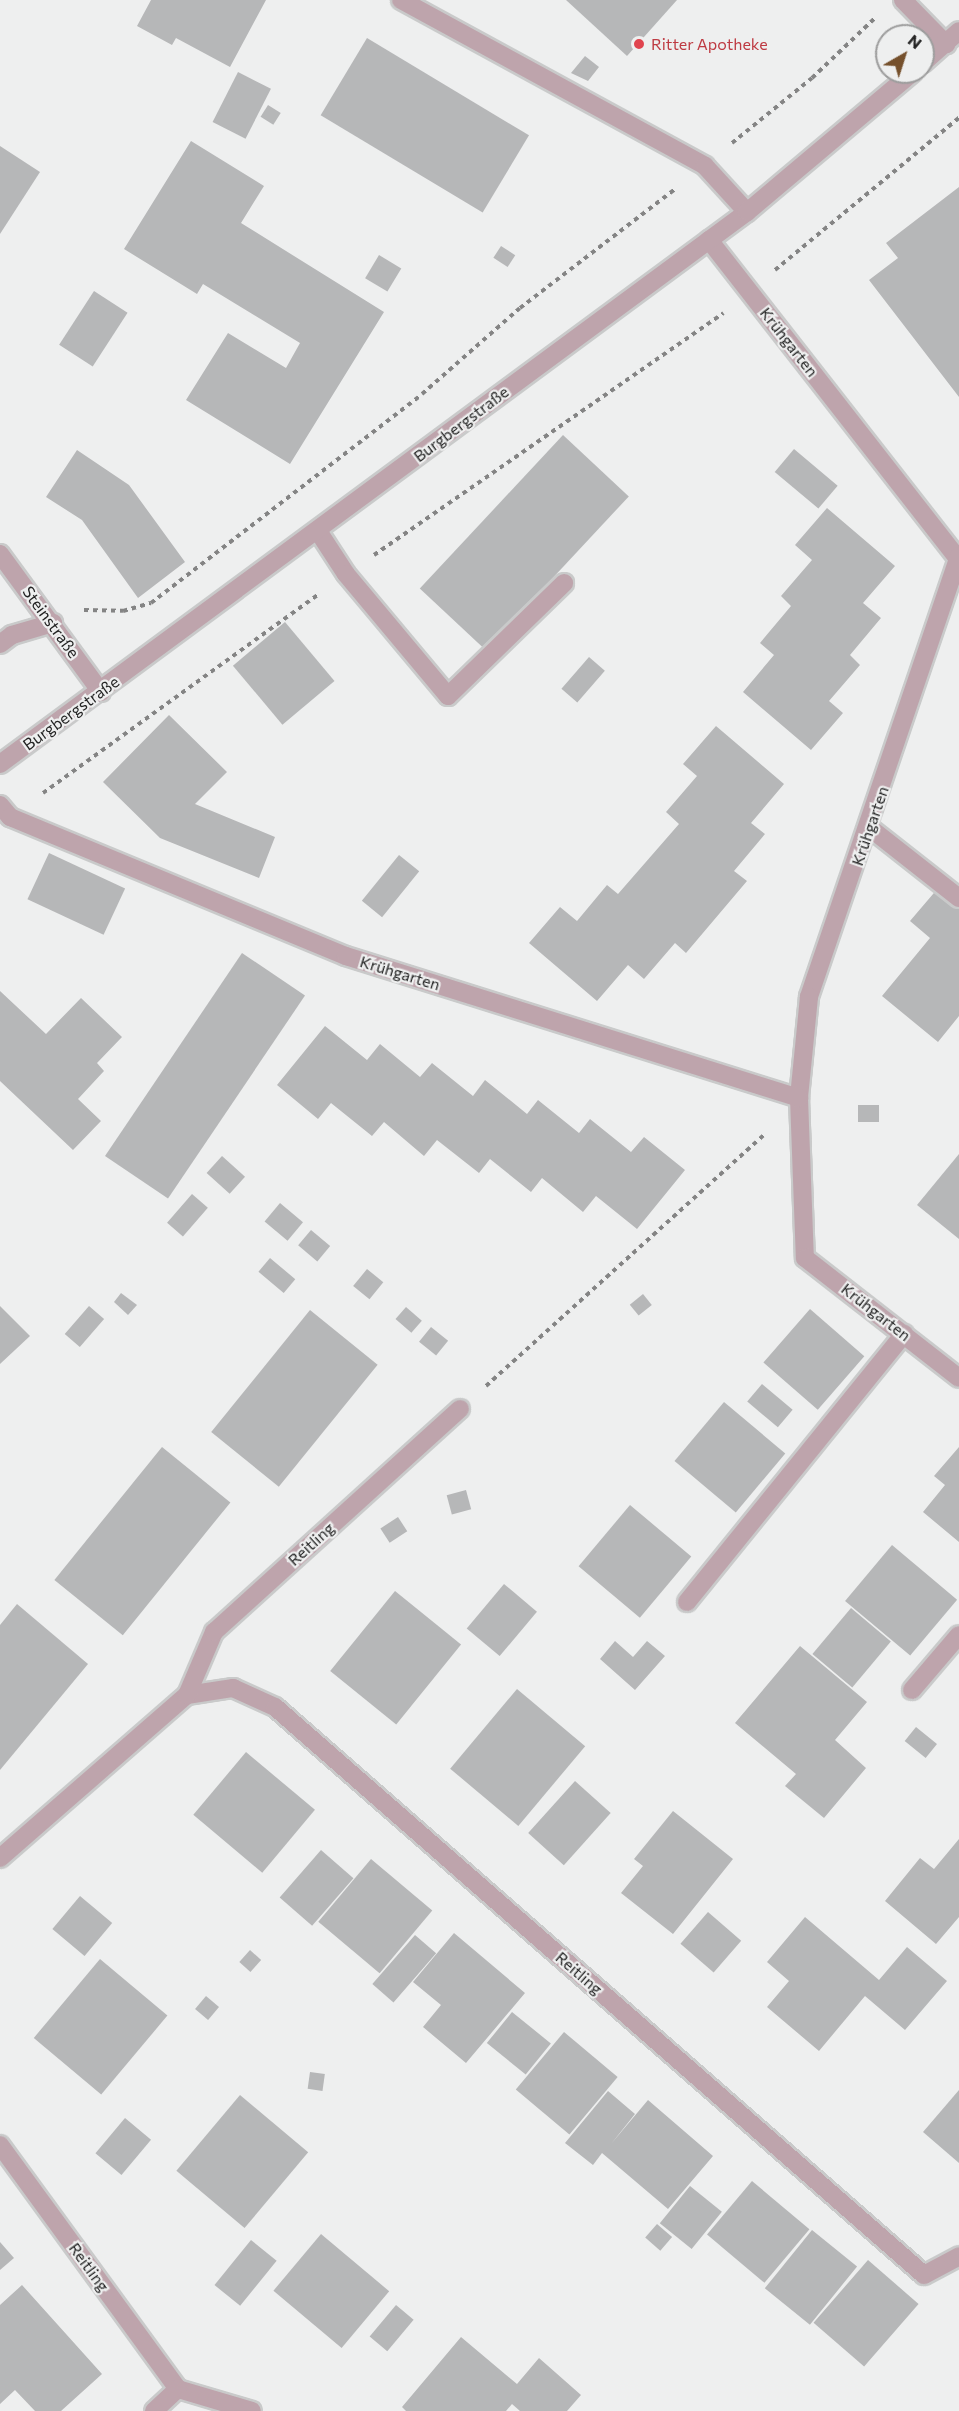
<!DOCTYPE html>
<html>
<head>
<meta charset="utf-8">
<style>
  body { margin:0 }
  #map { position:relative; width:959px; height:2411px; overflow:hidden; background:#eeefef; font-family:Commissioner,sans-serif }
  div>[style] { position:absolute }
  [style*='--x'] { left:calc(var(--x)*1px); top:calc(var(--y)*1px); width:calc(var(--w)*1px); rotate:calc(var(--a)*1deg) }
  .building>* { inset:0; background:#b6b7b8; transform-origin:0 0 }
  .path>* { height:4px; margin-top:-2px; transform-origin:0; background:repeating-linear-gradient(90deg,#848484 0 4.5px,transparent 0 9px) }
  .roads { filter:drop-shadow(2px 0 #c9caca) drop-shadow(-2px 0 #c9caca) drop-shadow(0 2px #c9caca) drop-shadow(0 -2px #c9caca) }
  .minor>* { height:18px; margin:-9px; padding:0 9px; transform-origin:9px; border-radius:9px; background:#bea4ac }
  .dots>* { width:16px; height:16px; translate:-50% -50%; box-sizing:border-box; border:3px solid #eeefef; border-radius:50% }
  span { translate:-50% -50%; white-space:nowrap; text-align:center; line-height:1.15; -webkit-text-stroke:4.5px #eeefef; paint-order:stroke }
  .health-label { font-size:16px; color:#be3a42 }
  .left { translate:0 -50%; text-align:left }
  .street-label { font-size:16px; color:#232323 }
  .north { position:absolute; left:875px; top:24px; width:60px; height:60px; box-sizing:border-box; background:#eeefef; border:2px solid #9d9d9d; border-radius:50%; rotate:39deg; font-size:16px; font-weight:700; line-height:24px; text-align:center; color:#232323 }
  .north::after { content:''; display:block; margin:auto; width:21px; height:27px; background:#75502c; clip-path:polygon(50% 0,100% 100%,50% 72%,0 100%) }
</style>
</head>
<body>
<div id="map">
  <div class="building">
    <i style="clip-path:polygon(151px 0,266px 0,230px 67px,176px 38px,172px 45px,137px 26px)"></i>
    <i style="clip-path:polygon(566px 0,677px 0,627px 56px)"></i>
    <i style="left:367px;top:38px;width:189px;height:90px;rotate:31deg"></i>
    <i style="clip-path:polygon(585px 56px,599px 67px,588px 81px,571px 73px)"></i>
    <i style="left:238px;top:72px;width:37px;height:56px;rotate:27deg"></i>
    <i style="left:268px;top:105px;width:15px;height:14px;rotate:32deg"></i>
    <i style="clip-path:polygon(191px 141px,264px 186px,241px 223px,384px 312px,290px 464px,186px 400px,228px 333px,286px 368px,300px 343px,203px 284px,197px 294px,124px 249px)"></i>
    <i style="clip-path:polygon(0 146px,40px 172px,0 234px)"></i>
    <i style="clip-path:polygon(959px 187px,959px 397px,869px 280px,898px 258px,886px 243px)"></i>
    <i style="left:501px;top:246px;width:17px;height:14px;rotate:33deg"></i>
    <i style="left:379px;top:255px;width:26px;height:27px;rotate:31deg"></i>
    <i style="left:94px;top:291px;width:40px;height:64px;rotate:33deg"></i>
    <i style="left:563px;top:435px;width:90px;height:210px;rotate:43deg"></i>
    <i style="left:794px;top:449px;width:57px;height:30px;rotate:40deg"></i>
    <i style="clip-path:polygon(77px 450px,129px 485px,185px 562px,138px 598px,82px 520px,46px 497px)"></i>
    <i style="clip-path:polygon(827px 508px,895px 566px,863px 603px,881px 618px,850px 655px,860px 665px,829px 701px,843px 713px,811px 750px,743px 692px,774px 655px,760px 643px,791px 606px,781px 596px,812px 560px,795px 545px)"></i>
    <i style="left:285px;top:622px;width:77px;height:68px;rotate:50deg"></i>
    <i style="left:589px;top:657px;width:21px;height:42px;rotate:41deg"></i>
    <i style="clip-path:polygon(169px 715px,227px 772px,195px 804px,275px 837px,259px 878px,160px 838px,103px 782px)"></i>
    <i style="clip-path:polygon(716px 726px,784px 784px,751px 823px,765px 834px,734px 871px,747px 881px,686px 953px,675px 943px,644px 979px,628px 965px,597px 1001px,529px 943px,560px 907px,577px 921px,607px 885px,618px 894px,679px 824px,666px 812px,697px 776px,683px 764px)"></i>
    <i style="left:49px;top:853px;width:84px;height:51px;rotate:25deg"></i>
    <i style="left:399px;top:855px;width:26px;height:59px;rotate:39deg"></i>
    <i style="clip-path:polygon(939px 887px,959px 904px,959px 1016px,938px 1042px,882px 996px,930px 938px,910px 921px)"></i>
    <i style="left:242px;top:953px;width:76px;height:245px;rotate:34deg"></i>
    <i style="clip-path:polygon(0 991px,46px 1034px,81px 998px,122px 1037px,97px 1063px,104px 1071px,78px 1099px,101px 1121px,73px 1150px,0 1081px)"></i>
    <i style="clip-path:polygon(325px 1026px,367px 1060px,380px 1044px,420px 1077px,432px 1063px,473px 1096px,485px 1080px,527px 1114px,538px 1100px,579px 1133px,590px 1119px,631px 1152px,644px 1137px,685px 1170px,637px 1229px,596px 1196px,583px 1212px,542px 1178px,531px 1192px,490px 1159px,479px 1173px,437px 1140px,424px 1156px,384px 1122px,372px 1136px,331px 1103px,318px 1119px,277px 1085px)"></i>
    <i style="left:879px;top:1105px;width:17px;height:21px;rotate:90deg"></i>
    <i style="clip-path:polygon(959px 1154px,959px 1239px,917px 1205px)"></i>
    <i style="left:222px;top:1156px;width:31px;height:23px;rotate:42deg"></i>
    <i style="left:192px;top:1194px;width:21px;height:38px;rotate:41deg"></i>
    <i style="left:280px;top:1203px;width:30px;height:24px;rotate:40deg"></i>
    <i style="left:311px;top:1230px;width:25px;height:20px;rotate:40deg"></i>
    <i style="left:270px;top:1258px;width:33px;height:18px;rotate:40deg"></i>
    <i style="left:367px;top:1269px;width:21px;height:22px;rotate:39deg"></i>
    <i style="clip-path:polygon(121px 1293px,137px 1305px,128px 1315px,114px 1302px)"></i>
    <i style="left:643px;top:1294px;width:14px;height:17px;rotate:51deg"></i>
    <i style="clip-path:polygon(0 1306px,30px 1336px,0 1364px)"></i>
    <i style="left:89px;top:1306px;width:20px;height:37px;rotate:41deg"></i>
    <i style="left:406px;top:1307px;width:21px;height:16px;rotate:41deg"></i>
    <i style="left:810px;top:1309px;width:72px;height:71px;rotate:41deg"></i>
    <i style="left:310px;top:1310px;width:87px;height:157px;rotate:39deg"></i>
    <i style="left:431px;top:1327px;width:22px;height:19px;rotate:39deg"></i>
    <i style="left:762px;top:1384px;width:40px;height:23px;rotate:40deg"></i>
    <i style="left:724px;top:1402px;width:80px;height:77px;rotate:40deg"></i>
    <i style="left:162px;top:1447px;width:88px;height:171px;rotate:39deg"></i>
    <i style="clip-path:polygon(959px 1447px,959px 1542px,923px 1512px,945px 1485px,934px 1476px)"></i>
    <i style="left:466px;top:1490px;width:20px;height:20px;rotate:75deg"></i>
    <i style="left:630px;top:1505px;width:80px;height:80px;rotate:40deg"></i>
    <i style="left:398px;top:1517px;width:17px;height:21px;rotate:57deg"></i>
    <i style="left:892px;top:1545px;width:85px;height:73px;rotate:40deg"></i>
    <i style="left:504px;top:1584px;width:43px;height:58px;rotate:40deg"></i>
    <i style="left:395px;top:1591px;width:85px;height:103px;rotate:39deg"></i>
    <i style="clip-path:polygon(17px 1604px,88px 1664px,0 1770px,0 1625px)"></i>
    <i style="left:851px;top:1608px;width:52px;height:60px;rotate:40deg"></i>
    <i style="clip-path:polygon(615px 1641px,633px 1657px,647px 1641px,665px 1656px,635px 1690px,600px 1659px)"></i>
    <i style="clip-path:polygon(800px 1646px,867px 1702px,835px 1740px,866px 1768px,824px 1818px,785px 1786px,796px 1774px,735px 1723px)"></i>
    <i style="left:517px;top:1689px;width:89px;height:104px;rotate:40deg"></i>
    <i style="left:916px;top:1727px;width:27px;height:18px;rotate:39deg"></i>
    <i style="left:246px;top:1752px;width:90px;height:82px;rotate:40deg"></i>
    <i style="left:575px;top:1781px;width:48px;height:70px;rotate:42deg"></i>
    <i style="clip-path:polygon(673px 1811px,733px 1859px,673px 1934px,621px 1893px,643px 1866px,634px 1859px)"></i>
    <i style="clip-path:polygon(959px 1839px,959px 1917px,936px 1944px,885px 1901px,920px 1858px,934px 1869px)"></i>
    <i style="left:321px;top:1850px;width:43px;height:63px;rotate:41deg"></i>
    <i style="left:371px;top:1859px;width:80px;height:82px;rotate:40deg"></i>
    <i style="left:80px;top:1896px;width:42px;height:43px;rotate:40deg"></i>
    <i style="left:708px;top:1912px;width:44px;height:42px;rotate:41deg"></i>
    <i style="clip-path:polygon(805px 1917px,879px 1980px,907px 1947px,947px 1981px,905px 2030px,865px 1996px,819px 2051px,767px 2007px,789px 1981px,767px 1962px)"></i>
    <i style="clip-path:polygon(454px 1933px,525px 1993px,466px 2063px,423px 2027px,441px 2005px,413px 1982px)"></i>
    <i style="left:415px;top:1935px;width:28px;height:65px;rotate:41deg"></i>
    <i style="left:250px;top:1950px;width:15px;height:16px;rotate:42deg"></i>
    <i style="left:100px;top:1959px;width:88px;height:103px;rotate:40deg"></i>
    <i style="left:206px;top:1996px;width:17px;height:17px;rotate:40deg"></i>
    <i style="left:512px;top:2012px;width:50px;height:40px;rotate:39deg"></i>
    <i style="left:564px;top:2032px;width:70px;height:75px;rotate:40deg"></i>
    <i style="left:310px;top:2072px;width:15px;height:17px;rotate:8deg"></i>
    <i style="clip-path:polygon(959px 2090px,959px 2163px,923px 2132px)"></i>
    <i style="clip-path:polygon(608px 2091px,635px 2114px,611px 2144px,648px 2100px,713px 2156px,668px 2209px,602px 2153px,593px 2165px,565px 2143px)"></i>
    <i style="left:240px;top:2095px;width:89px;height:99px;rotate:40deg"></i>
    <i style="left:125px;top:2118px;width:34px;height:46px;rotate:40deg"></i>
    <i style="left:752px;top:2181px;width:75px;height:70px;rotate:40deg"></i>
    <i style="left:690px;top:2186px;width:41px;height:48px;rotate:39deg"></i>
    <i style="left:657px;top:2224px;width:20px;height:18px;rotate:41deg"></i>
    <i style="left:812px;top:2230px;width:58px;height:75px;rotate:39deg"></i>
    <i style="left:321px;top:2234px;width:89px;height:74px;rotate:40deg"></i>
    <i style="left:251px;top:2240px;width:33px;height:58px;rotate:39deg"></i>
    <i style="clip-path:polygon(0 2242px,14px 2258px,0 2270px)"></i>
    <i style="left:868px;top:2260px;width:67px;height:83px;rotate:41deg"></i>
    <i style="clip-path:polygon(22px 2285px,102px 2374px,61px 2411px,35px 2411px,15px 2390px,0 2404px,0 2305px)"></i>
    <i style="left:396px;top:2305px;width:23px;height:41px;rotate:40deg"></i>
    <i style="clip-path:polygon(461px 2337px,517px 2384px,539px 2358px,581px 2395px,567px 2411px,520px 2411px,512px 2404px,506px 2411px,406px 2411px,402px 2407px)"></i>
  </div>
  <div class="path">
    <i style="--x:732;--y:143;--w:103;--a:-39.1"></i>
    <i style="--x:812;--y:78;--w:87;--a:-43.6"></i>
    <i style="--x:775;--y:270;--w:239;--a:-39.6"></i>
    <i style="--x:374;--y:555;--w:425;--a:-34.7"></i>
    <i style="--x:84;--y:610;--w:39;--a:1"></i>
    <i style="--x:123;--y:611;--w:29;--a:-16"></i>
    <i style="--x:151;--y:603;--w:342;--a:-37.6"></i>
    <i style="--x:422;--y:394;--w:130;--a:-41.3"></i>
    <i style="--x:520;--y:308;--w:195;--a:-37.5"></i>
    <i style="--x:43;--y:793;--w:340;--a:-35.8"></i>
    <i style="--x:486;--y:1386;--w:376;--a:-42.1"></i>
  </div>
  <div class="roads">
    <div class="minor">
      <i style="--x:401;--y:0;--w:346;--a:28.6"></i>
      <i style="--x:705;--y:166;--w:62;--a:47.6"></i>
      <i style="--x:903;--y:0;--w:62;--a:45.7"></i>
      <i style="--x:923;--y:63;--w:48;--a:-41.6"></i>
      <i style="--x:709;--y:240;--w:402;--a:52"></i>
      <i style="--x:318;--y:531;--w:51;--a:56.9"></i>
      <i style="--x:346;--y:574;--w:159;--a:50.1"></i>
      <i style="--x:448;--y:696;--w:162;--a:-44.2"></i>
      <i style="--x:0;--y:554;--w:171;--a:53.8"></i>
      <i style="--x:959;--y:556;--w:466;--a:108.8"></i>
      <i style="--x:809;--y:997;--w:101;--a:95.7"></i>
      <i style="--x:799;--y:1098;--w:160;--a:87.9"></i>
      <i style="--x:805;--y:1258;--w:195;--a:37.9"></i>
      <i style="--x:0;--y:644;--w:15;--a:-37"></i>
      <i style="--x:12;--y:635;--w:43;--a:-16.3"></i>
      <i style="--x:0;--y:764;--w:929;--a:-36.46"></i>
      <i style="--x:747;--y:212;--w:217;--a:-40.1"></i>
      <i style="--x:0;--y:805;--w:16;--a:50"></i>
      <i style="--x:10;--y:817;--w:364;--a:22.5"></i>
      <i style="--x:346;--y:956;--w:475;--a:17.4"></i>
      <i style="--x:870;--y:828;--w:113;--a:38.2"></i>
      <i style="--x:687;--y:1602;--w:345;--a:-51"></i>
      <i style="--x:912;--y:1690;--w:72;--a:-49.5"></i>
      <i style="--x:187;--y:1695;--w:47;--a:-8.7"></i>
      <i style="--x:233;--y:1688;--w:46;--a:24.3"></i>
      <i style="--x:275;--y:1707;--w:862;--a:41.19"></i>
      <i style="--x:924;--y:2275;--w:40;--a:-28"></i>
      <i style="--x:0;--y:1858;--w:248;--a:-41.1"></i>
      <i style="--x:187;--y:1695;--w:69;--a:-66.8"></i>
      <i style="--x:214;--y:1632;--w:332;--a:-42.2"></i>
      <i style="--x:0;--y:2145;--w:302;--a:53.9"></i>
      <i style="--x:178;--y:2389;--w:77;--a:16.6"></i>
      <i style="--x:154;--y:2411;--w:33;--a:-43"></i>
    </div>
  </div>
  <div class="dots">
    <i style="left:639px;top:44px;background:#e0444e"></i>
  </div>
  <div class="health-label">
    <span class="left" style="left:651px;top:44px">Ritter Apotheke</span>
  </div>
  <div class="street-label">
    <span style="left:789px;top:342px;rotate:52deg">Krühgarten</span>
    <span style="left:461px;top:424px;rotate:-37deg">Burgbergstraße</span>
    <span style="left:51px;top:622px;rotate:54deg">Steinstraße</span>
    <span style="left:71px;top:713px;rotate:-36deg">Burgbergstraße</span>
    <span style="left:870px;top:826px;rotate:-71deg">Krühgarten</span>
    <span style="left:400px;top:973px;rotate:17deg">Krühgarten</span>
    <span style="left:876px;top:1312px;rotate:38deg">Krühgarten</span>
    <span style="left:311px;top:1544px;rotate:-42deg">Reitling</span>
    <span style="left:579px;top:1973px;rotate:41deg">Reitling</span>
    <span style="left:89px;top:2267px;rotate:54deg">Reitling</span>
  </div>
  <div class="north">N</div>
</div>
</body>
</html>
